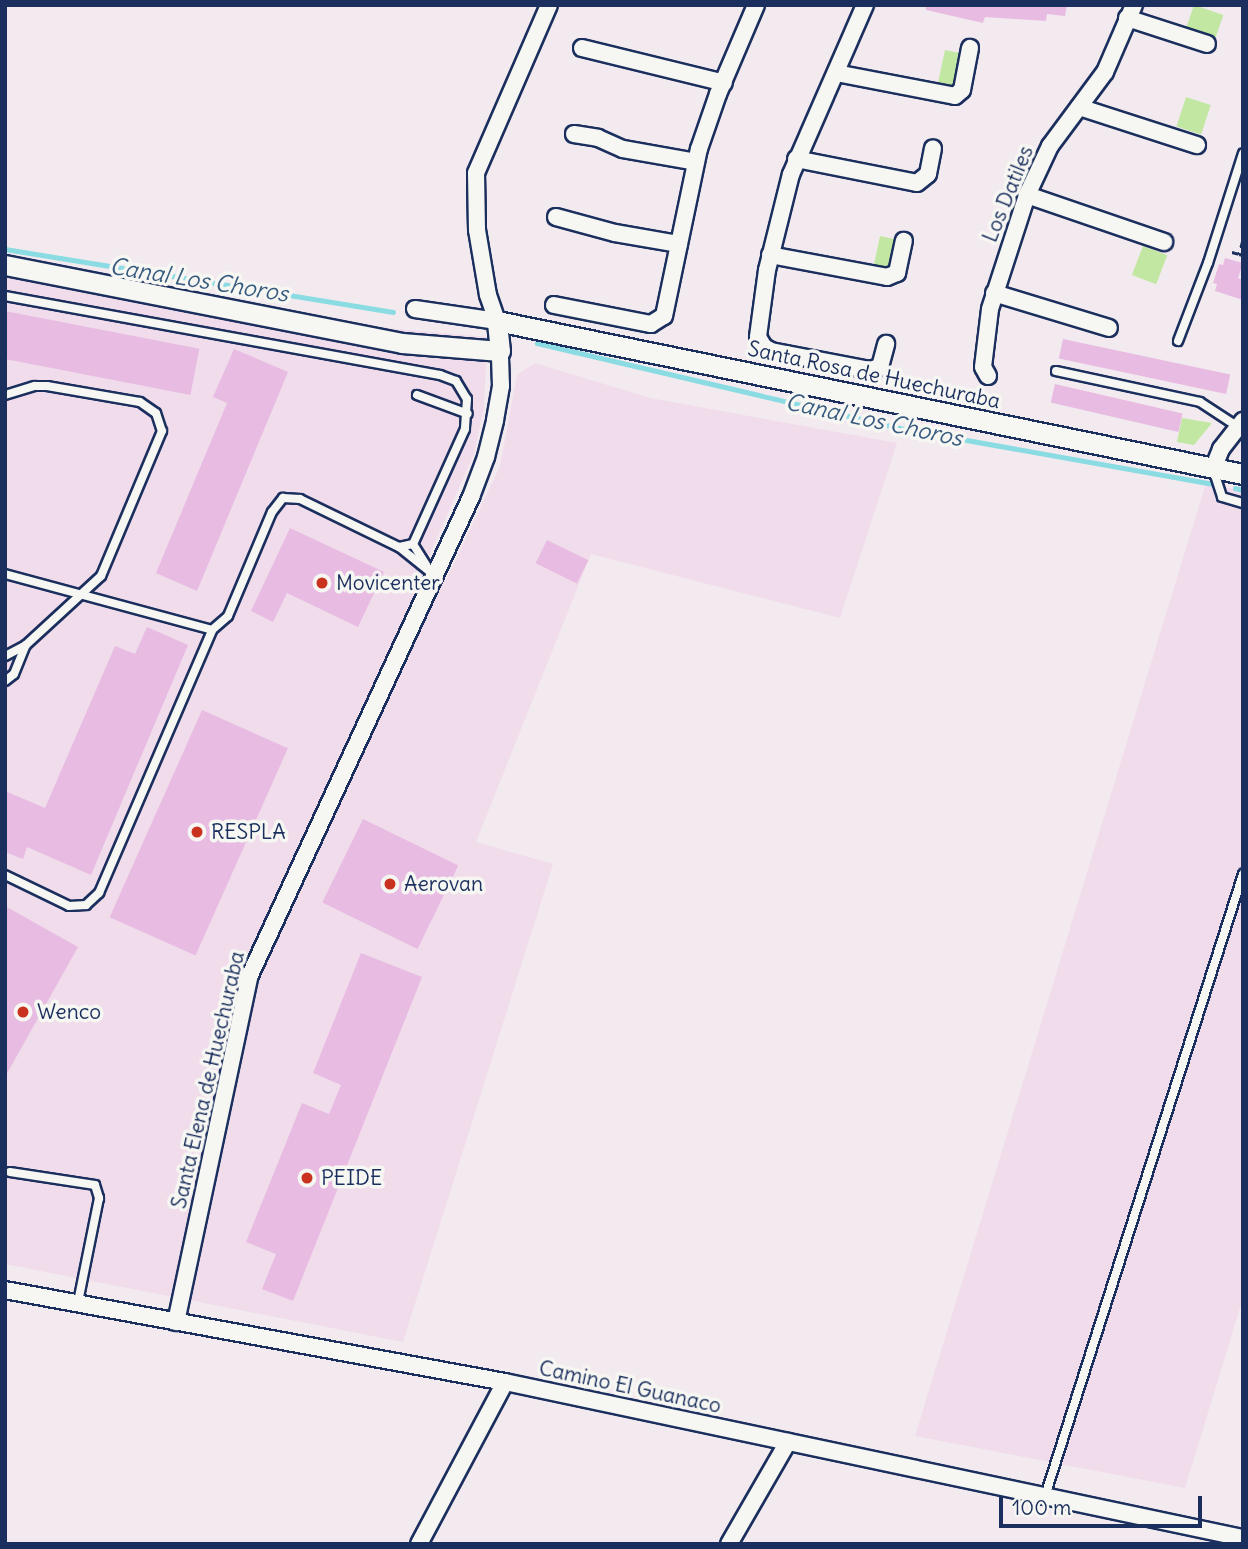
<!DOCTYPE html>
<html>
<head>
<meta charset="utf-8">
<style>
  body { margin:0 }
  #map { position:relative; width:1248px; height:1549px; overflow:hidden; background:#f3eaef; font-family:Delius,sans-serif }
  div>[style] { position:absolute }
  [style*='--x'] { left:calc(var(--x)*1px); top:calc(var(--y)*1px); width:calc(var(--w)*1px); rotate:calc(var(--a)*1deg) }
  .built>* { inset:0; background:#f0dceb }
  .green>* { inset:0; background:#c1e7a2; transform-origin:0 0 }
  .stream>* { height:4.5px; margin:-2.25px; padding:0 2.25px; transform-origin:2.25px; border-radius:2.25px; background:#8adce2 }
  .building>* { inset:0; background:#e8bce2; transform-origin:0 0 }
  .path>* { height:2.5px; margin-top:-1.25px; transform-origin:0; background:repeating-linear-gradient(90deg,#1b2f5e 0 7px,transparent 0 12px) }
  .roads { filter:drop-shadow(2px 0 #1b2f5e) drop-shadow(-2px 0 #1b2f5e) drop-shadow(0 2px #1b2f5e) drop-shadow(0 -2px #1b2f5e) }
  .service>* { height:8px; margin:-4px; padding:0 4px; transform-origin:4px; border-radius:4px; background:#f6f6f2 }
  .minor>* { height:16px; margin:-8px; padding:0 8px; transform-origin:8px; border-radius:8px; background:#f6f6f2 }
  .tertiary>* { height:19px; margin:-9.5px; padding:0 9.5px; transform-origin:9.5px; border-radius:9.5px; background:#f6f6f2 }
  .dots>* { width:19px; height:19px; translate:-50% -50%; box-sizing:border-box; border:4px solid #f6f6f2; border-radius:50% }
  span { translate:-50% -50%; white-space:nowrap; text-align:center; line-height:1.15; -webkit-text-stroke:7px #f6f6f2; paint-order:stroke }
  .street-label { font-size:21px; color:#1b2f5e }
  .poi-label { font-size:21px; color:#1b2f5e }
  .left { translate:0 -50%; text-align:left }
  .water-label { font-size:23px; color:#375a7f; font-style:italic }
  .frame { position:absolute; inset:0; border:7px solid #1b2f5e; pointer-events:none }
  .scale { position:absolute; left:999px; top:1496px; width:203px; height:32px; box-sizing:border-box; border:4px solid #1b2f5e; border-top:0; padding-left:9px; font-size:21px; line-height:24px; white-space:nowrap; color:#1b2f5e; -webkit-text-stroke:5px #f6f6f2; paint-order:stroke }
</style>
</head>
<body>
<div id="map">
  <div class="built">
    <i style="clip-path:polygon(5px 261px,364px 326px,487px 337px,484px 407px,474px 454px,423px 569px,446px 580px,500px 466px,517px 375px,535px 363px,650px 398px,897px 443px,840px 618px,591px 554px,476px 842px,553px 864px,403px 1342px,5px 1264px)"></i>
    <i style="clip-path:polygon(1206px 483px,1243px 491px,1243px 1298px,1185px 1488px,915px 1436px)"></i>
  </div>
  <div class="green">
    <i style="left:1194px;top:5px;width:31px;height:26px;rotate:19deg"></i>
    <i style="left:945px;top:50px;width:19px;height:33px;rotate:12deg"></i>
    <i style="left:1186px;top:97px;width:26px;height:31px;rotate:18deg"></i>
    <i style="left:880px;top:236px;width:19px;height:32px;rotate:12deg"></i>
    <i style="left:1143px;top:246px;width:26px;height:31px;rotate:21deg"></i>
    <i style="clip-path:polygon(1182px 418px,1212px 423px,1194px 445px,1177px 442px)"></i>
  </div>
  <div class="stream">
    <i style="--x:5;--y:249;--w:393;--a:9.2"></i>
    <i style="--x:537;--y:343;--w:372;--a:13.2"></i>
    <i style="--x:899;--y:428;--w:319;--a:10.1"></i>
    <i style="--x:1235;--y:488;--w:8;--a:14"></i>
  </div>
  <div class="building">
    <i style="clip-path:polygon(926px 5px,1067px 5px,1065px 16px,1047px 14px,1046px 21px,985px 17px,983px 23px,926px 10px)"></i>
    <i style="clip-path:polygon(1225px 258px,1243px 263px,1238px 278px,1243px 280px,1243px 300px,1215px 291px,1217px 284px,1213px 283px,1219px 264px,1223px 265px)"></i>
    <i style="left:5px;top:311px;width:198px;height:47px;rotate:11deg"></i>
    <i style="left:1063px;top:339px;width:171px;height:20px;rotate:12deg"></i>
    <i style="clip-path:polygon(234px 349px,288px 372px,197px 591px,156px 573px,227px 403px,213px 397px)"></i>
    <i style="left:1055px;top:384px;width:131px;height:19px;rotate:13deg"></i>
    <i style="clip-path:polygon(290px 528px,384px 572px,358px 627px,287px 593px,273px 622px,251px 611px)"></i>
    <i style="left:547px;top:540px;width:46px;height:26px;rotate:26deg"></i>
    <i style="clip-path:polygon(147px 627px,188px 645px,91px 875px,27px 847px,23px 859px,5px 852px,5px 791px,45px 808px,115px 646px,135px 654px)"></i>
    <i style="left:202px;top:710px;width:94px;height:227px;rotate:24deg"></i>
    <i style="left:363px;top:819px;width:106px;height:93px;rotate:26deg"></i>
    <i style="clip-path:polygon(5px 906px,78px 947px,5px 1077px)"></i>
    <i style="clip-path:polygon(361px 953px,422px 977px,293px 1301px,262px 1289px,276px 1254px,246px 1242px,302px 1103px,329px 1114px,341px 1085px,313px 1073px)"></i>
  </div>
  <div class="path">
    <i style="--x:1243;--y:241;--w:14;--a:107"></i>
    <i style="--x:1239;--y:254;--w:4;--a:14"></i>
    <i style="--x:1232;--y:252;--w:7;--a:16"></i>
  </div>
  <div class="roads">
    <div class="service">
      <i style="--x:5;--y:296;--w:442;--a:10.3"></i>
      <i style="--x:440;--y:375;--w:17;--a:21"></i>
      <i style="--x:456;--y:381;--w:21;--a:59"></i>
      <i style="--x:467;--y:399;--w:30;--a:94"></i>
      <i style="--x:465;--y:429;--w:126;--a:114.3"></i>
      <i style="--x:413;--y:544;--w:14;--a:168"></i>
      <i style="--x:1178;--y:341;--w:84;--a:-69"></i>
      <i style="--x:1208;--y:263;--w:115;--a:-72.3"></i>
      <i style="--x:1056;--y:371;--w:147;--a:12.1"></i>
      <i style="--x:1200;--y:402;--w:45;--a:33.3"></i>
      <i style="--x:5;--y:395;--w:31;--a:-17"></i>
      <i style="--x:35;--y:386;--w:12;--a:0"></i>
      <i style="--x:47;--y:386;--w:94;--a:9.8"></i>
      <i style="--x:140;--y:402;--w:19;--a:35"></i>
      <i style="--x:156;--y:413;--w:19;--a:72"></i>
      <i style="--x:162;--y:431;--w:157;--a:112.8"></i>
      <i style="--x:101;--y:576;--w:102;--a:137.4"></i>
      <i style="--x:26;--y:645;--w:24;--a:152"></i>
      <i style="--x:417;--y:395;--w:54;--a:20.4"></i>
      <i style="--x:1213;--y:469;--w:29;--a:72"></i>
      <i style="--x:1222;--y:497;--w:22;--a:16"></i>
      <i style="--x:413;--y:544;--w:25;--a:58"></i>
      <i style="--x:5;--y:574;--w:214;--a:15.1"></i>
      <i style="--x:5;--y:681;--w:11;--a:-38"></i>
      <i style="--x:14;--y:674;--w:31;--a:-68"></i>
      <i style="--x:5;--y:875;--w:71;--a:25.8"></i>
      <i style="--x:69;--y:906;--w:17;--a:-3"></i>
      <i style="--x:86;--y:905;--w:18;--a:-43"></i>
      <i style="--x:99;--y:893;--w:286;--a:-66.7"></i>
      <i style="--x:212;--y:630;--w:21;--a:-41"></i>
      <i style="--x:228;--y:616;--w:113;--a:-67.1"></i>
      <i style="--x:272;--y:512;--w:18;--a:-52"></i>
      <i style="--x:283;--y:498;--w:17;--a:3"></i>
      <i style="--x:300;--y:499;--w:110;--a:25.9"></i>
      <i style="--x:399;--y:547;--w:45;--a:38.7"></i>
      <i style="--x:10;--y:1172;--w:86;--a:8.7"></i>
      <i style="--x:95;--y:1185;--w:14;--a:73"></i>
      <i style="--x:99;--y:1198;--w:106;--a:101.4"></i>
      <i style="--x:1045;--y:1496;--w:653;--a:-72.34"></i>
    </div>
    <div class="minor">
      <i style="--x:865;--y:5;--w:184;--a:113.6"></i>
      <i style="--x:791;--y:174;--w:99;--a:104"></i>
      <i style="--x:767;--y:270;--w:68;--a:97.7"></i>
      <i style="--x:758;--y:337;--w:12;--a:59"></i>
      <i style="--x:764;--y:347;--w:8;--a:30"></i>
      <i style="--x:771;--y:351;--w:101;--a:10.9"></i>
      <i style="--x:870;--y:370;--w:10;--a:-17"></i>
      <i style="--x:880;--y:367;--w:24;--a:-75"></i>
      <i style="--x:1127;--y:18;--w:84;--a:18"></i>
      <i style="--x:582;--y:48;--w:146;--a:13.8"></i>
      <i style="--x:836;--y:73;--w:121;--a:10.9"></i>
      <i style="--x:955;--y:96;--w:9;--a:-41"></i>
      <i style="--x:962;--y:90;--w:43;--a:-79.2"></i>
      <i style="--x:1079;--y:107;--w:124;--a:17.9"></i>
      <i style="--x:574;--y:134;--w:24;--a:9"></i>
      <i style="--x:598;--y:138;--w:27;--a:24"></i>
      <i style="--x:623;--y:149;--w:74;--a:10.1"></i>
      <i style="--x:796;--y:159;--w:123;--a:11.2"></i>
      <i style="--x:917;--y:183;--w:14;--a:-39"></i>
      <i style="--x:928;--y:174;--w:26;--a:-79"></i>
      <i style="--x:1027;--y:195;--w:145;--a:18.9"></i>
      <i style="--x:556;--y:217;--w:61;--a:15.2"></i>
      <i style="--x:615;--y:233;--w:65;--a:9.8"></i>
      <i style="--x:770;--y:255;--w:119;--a:10.6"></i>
      <i style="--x:887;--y:277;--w:11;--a:-22"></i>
      <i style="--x:897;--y:273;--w:33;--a:-78"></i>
      <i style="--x:994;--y:293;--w:120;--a:16.9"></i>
      <i style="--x:554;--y:305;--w:99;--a:11.1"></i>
      <i style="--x:651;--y:324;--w:15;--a:-32"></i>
      <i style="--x:664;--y:316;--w:171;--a:-78.2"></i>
      <i style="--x:699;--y:149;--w:58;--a:-70.9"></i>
      <i style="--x:718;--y:94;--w:97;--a:-66.9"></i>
      <i style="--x:415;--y:309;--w:83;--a:8.3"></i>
      <i style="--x:497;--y:321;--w:28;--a:-109"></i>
      <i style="--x:488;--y:295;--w:66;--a:-99.6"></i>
      <i style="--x:477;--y:230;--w:57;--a:-91"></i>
      <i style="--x:476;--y:173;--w:183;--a:-66.5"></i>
      <i style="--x:988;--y:376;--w:10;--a:-119"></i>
      <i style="--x:983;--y:367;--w:58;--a:-83.1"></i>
      <i style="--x:990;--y:309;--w:120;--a:-72"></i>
      <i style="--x:1027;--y:195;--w:54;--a:-64.9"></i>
      <i style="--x:1050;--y:146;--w:92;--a:-53.4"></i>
      <i style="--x:1105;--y:72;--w:73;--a:-66.6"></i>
      <i style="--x:1213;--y:469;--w:22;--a:-68"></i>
      <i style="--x:1221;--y:449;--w:36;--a:-52"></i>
      <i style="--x:5;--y:1290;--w:508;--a:10.43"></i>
      <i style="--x:505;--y:1382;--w:754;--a:11.94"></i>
      <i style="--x:176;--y:1322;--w:355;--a:-78"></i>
      <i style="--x:250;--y:975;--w:527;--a:-65.19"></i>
      <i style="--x:471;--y:497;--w:43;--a:-69.4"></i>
      <i style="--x:486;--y:457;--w:38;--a:-76"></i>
      <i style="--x:495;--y:420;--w:35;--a:-80"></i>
      <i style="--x:501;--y:386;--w:35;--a:-92"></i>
      <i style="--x:419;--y:1544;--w:183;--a:-62"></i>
      <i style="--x:729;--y:1544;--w:118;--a:-60"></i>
    </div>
    <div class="tertiary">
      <i style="--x:5;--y:265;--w:405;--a:11.1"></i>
      <i style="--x:402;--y:343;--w:98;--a:4.7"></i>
      <i style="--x:500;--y:351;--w:30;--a:-96"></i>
      <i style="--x:497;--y:321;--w:762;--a:11.59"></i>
    </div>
  </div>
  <div class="dots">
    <i style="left:322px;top:583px;background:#c8321e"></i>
    <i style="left:197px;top:832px;background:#c8321e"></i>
    <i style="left:390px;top:884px;background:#c8321e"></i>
    <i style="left:23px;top:1012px;background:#c8321e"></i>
    <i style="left:307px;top:1178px;background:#c8321e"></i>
  </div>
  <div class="street-label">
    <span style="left:1008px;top:194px;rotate:-68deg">Los Datiles</span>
    <span style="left:874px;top:375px;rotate:12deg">Santa Rosa de Huechuraba</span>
    <span style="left:208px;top:1080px;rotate:-77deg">Santa Elena de Huechuraba</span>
    <span style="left:630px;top:1387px;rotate:12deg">Camino El Guanaco</span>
  </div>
  <div class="poi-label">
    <span class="left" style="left:336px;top:583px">Movicenter</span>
    <span class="left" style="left:211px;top:832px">RESPLA</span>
    <span class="left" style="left:404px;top:884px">Aerovan</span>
    <span class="left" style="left:37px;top:1012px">Wenco</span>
    <span class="left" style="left:321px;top:1178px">PEIDE</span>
  </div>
  <div class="water-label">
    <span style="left:199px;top:280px;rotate:9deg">Canal Los Choros</span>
    <span style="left:874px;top:420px;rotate:12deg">Canal Los Choros</span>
  </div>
  <div class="frame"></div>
  <div class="scale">100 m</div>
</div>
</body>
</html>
